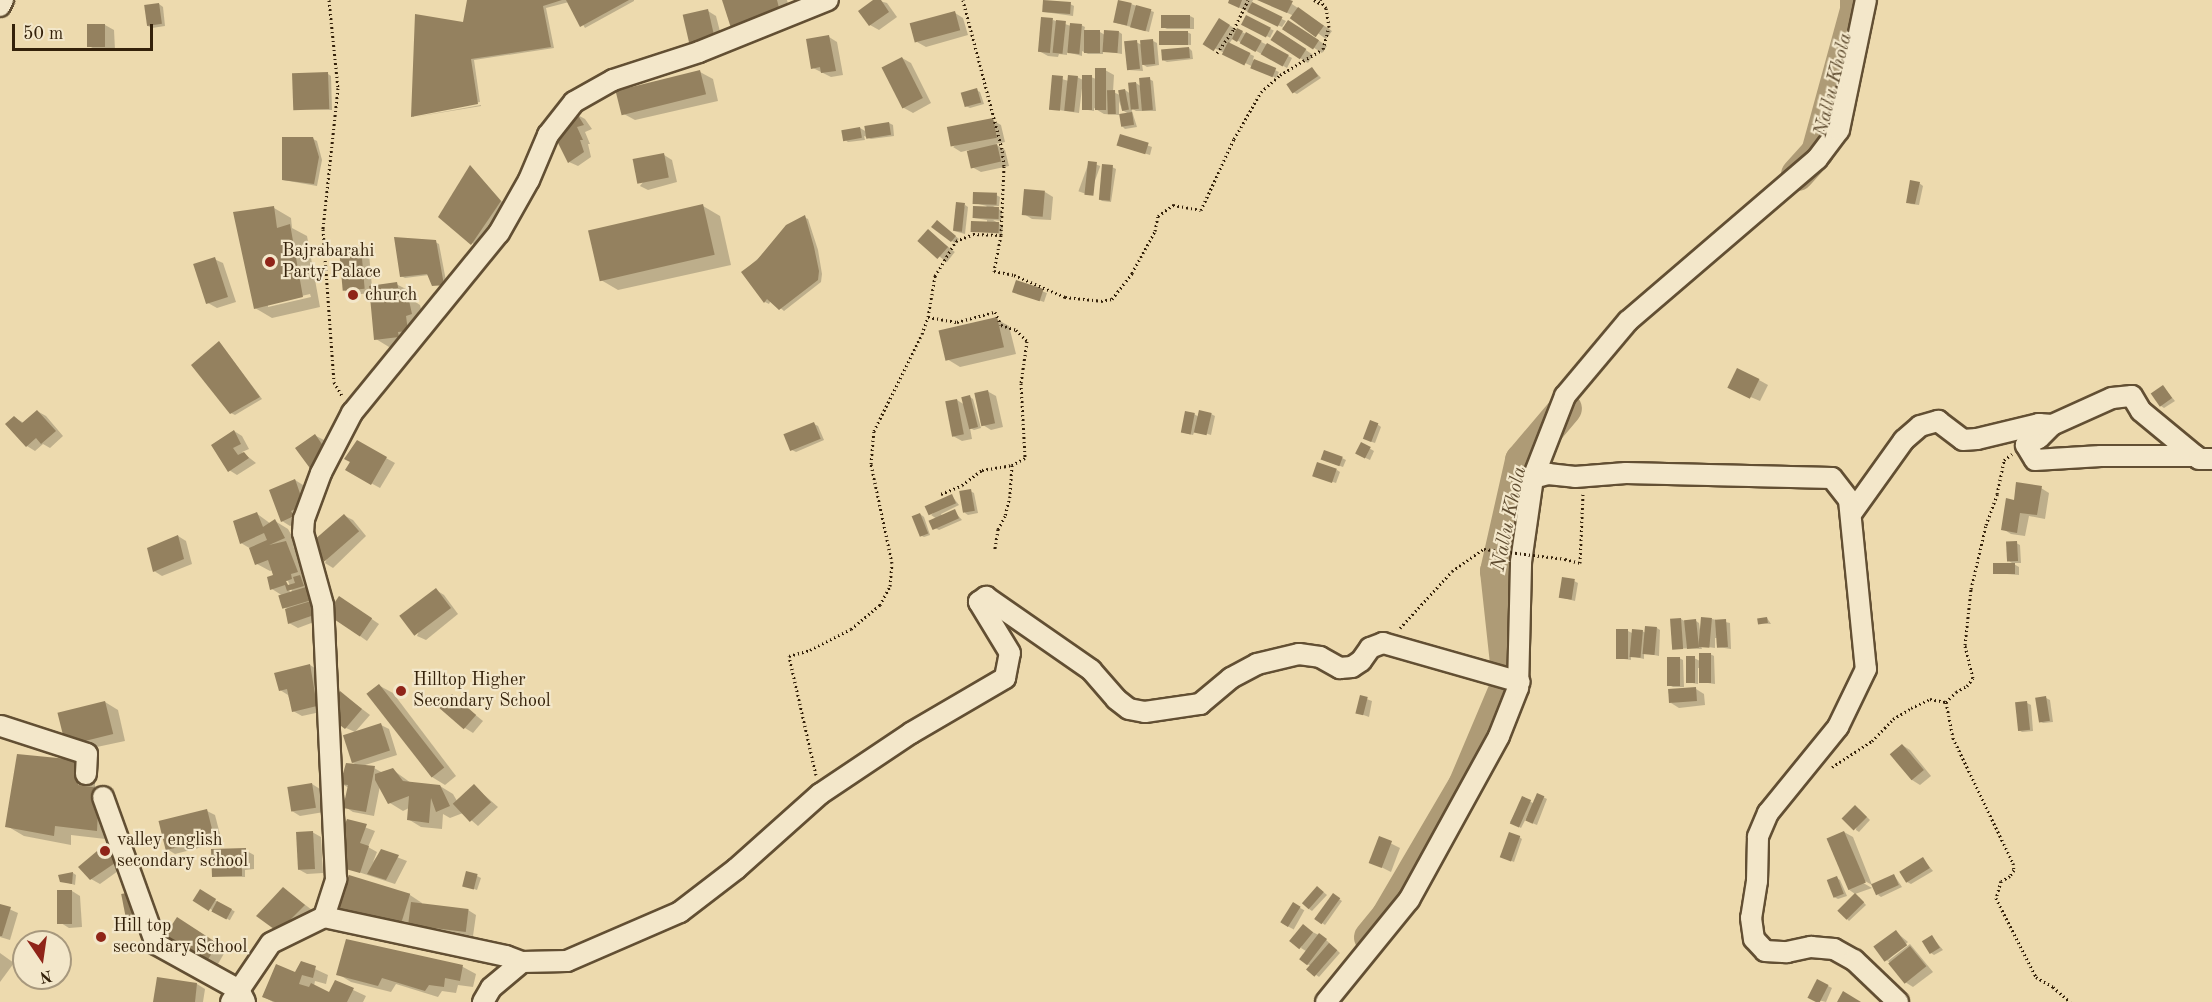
<!DOCTYPE html>
<html>
<head>
<meta charset="utf-8">
<style>
  body { margin:0 }
  #map { position:relative; width:2212px; height:1002px; overflow:hidden; background:#eddaae; font-family:"Old Standard TT",serif }
  div>[style] { position:absolute }
  [style*='--x'] { left:calc(var(--x)*1px); top:calc(var(--y)*1px); width:calc(var(--w)*1px); rotate:calc(var(--a)*1deg) }
  .shadow>* { inset:0; background:#0003; transform-origin:0 0 }
  .river>* { height:33px; margin:-16.5px; padding:0 16.5px; transform-origin:16.5px; border-radius:16.5px; background:#ae9b76 }
  .building>* { inset:0; background:#94815f; transform-origin:0 0 }
  .path>* { height:3px; margin-top:-1.5px; transform-origin:0; background:repeating-linear-gradient(90deg,#34210a 0 1.5px,transparent 0 4.5px) }
  .roads { filter:drop-shadow(2px 0 #624f33) drop-shadow(-2px 0 #624f33) drop-shadow(0 2px #624f33) drop-shadow(0 -2px #624f33) }
  .minor>* { height:20px; margin:-10px; padding:0 10px; transform-origin:10px; border-radius:10px; background:#f3e7ca }
  .path-bridge>* { height:3px; margin-top:-1.5px; transform-origin:0; background:repeating-linear-gradient(90deg,#34210a 0 1.5px,transparent 0 4.5px) }
  .dots>* { width:16px; height:16px; translate:-50% -50%; box-sizing:border-box; border:3px solid #f3e7ca; border-radius:50% }
  span { translate:-50% -50%; white-space:nowrap; text-align:center; line-height:1.15; -webkit-text-stroke:4.5px #f3e7ca; paint-order:stroke }
  .poi-label { font-size:18px; color:#34210a }
  .left { translate:0 -50%; text-align:left }
  .water-label { font-size:20px; color:#5f4c30; font-style:italic }
  .north { position:absolute; left:12px; top:930px; width:60px; height:60px; box-sizing:border-box; background:#f3e7ca; border:2px solid #a7987d; border-radius:50%; rotate:167deg; font-size:16px; font-weight:700; line-height:24px; text-align:center; color:#34210a }
  .north::after { content:''; display:block; margin:auto; width:21px; height:27px; background:#8f2418; clip-path:polygon(50% 0,100% 100%,50% 72%,0 100%) }
  .scale { position:absolute; left:12px; top:24px; width:141px; height:27px; box-sizing:border-box; border:3px solid #34210a; border-top:0; padding-left:8px; font-size:18px; line-height:21px; white-space:nowrap; color:#34210a; -webkit-text-stroke:4px #f3e7ca; paint-order:stroke }
</style>
</head>
<body>
<div id="map">
  <div class="shadow">
    <i style="clip-path:polygon(469px 0,634px 0,634px 1px,585px 28px,569px 2px,546px 8px,554px 48px,474px 60px,480px 102px,414px 114px,414px 117px,412px 116px,464px 24px)"></i>
    <i style="clip-path:polygon(724px 0,787px 0,792px 19px,745px 35px,732px 27px)"></i>
    <i style="clip-path:polygon(876px 0,887px 3px,897px 17px,879px 30px,870px 25px)"></i>
    <i style="clip-path:polygon(1230px 0,1253px 0,1251px 4px,1286px 21px,1282px 27px,1297px 26px,1327px 46px,1322px 53px,1282px 27px,1238px 7px)"></i>
    <i style="clip-path:polygon(1260px 0,1286px 0,1332px 31px,1326px 39px,1294px 16px)"></i>
    <i style="clip-path:polygon(159px 4px,163px 7px,165px 26px,152px 28px,148px 26px)"></i>
    <i style="clip-path:polygon(1070px 4px,1074px 6px,1073px 16px,1044px 12px)"></i>
    <i style="clip-path:polygon(1131px 4px,1154px 12px,1149px 32px,1113px 22px)"></i>
    <i style="clip-path:polygon(708px 11px,716px 16px,723px 43px,700px 49px)"></i>
    <i style="clip-path:polygon(955px 13px,963px 18px,968px 35px,926px 47px,917px 42px)"></i>
    <i style="clip-path:polygon(1163px 16px,1190px 16px,1194px 18px,1194px 29px,1167px 29px,1163px 27px)"></i>
    <i style="left:1247px;top:17px;width:30px;height:8px;rotate:27deg"></i>
    <i style="clip-path:polygon(1053px 20px,1071px 26px,1081px 25px,1085px 27px,1084px 32px,1100px 32px,1105px 35px,1119px 32px,1122px 34px,1122px 54px,1103px 51px,1103px 54px,1088px 54px,1082px 51px,1082px 56px,1067px 52px,1067px 55px,1059px 54px,1058px 57px,1048px 56px,1039px 51px)"></i>
    <i style="clip-path:polygon(1219px 20px,1292px 58px,1287px 68px,1233px 38px,1229px 44px,1254px 56px,1253px 60px,1279px 72px,1276px 78px,1204px 43px)"></i>
    <i style="clip-path:polygon(105px 25px,114px 30px,115px 50px,98px 51px,89px 46px)"></i>
    <i style="clip-path:polygon(1185px 31px,1191px 34px,1191px 45px,1161px 44px)"></i>
    <i style="clip-path:polygon(1286px 36px,1313px 55px,1308px 63px,1300px 58px)"></i>
    <i style="clip-path:polygon(829px 37px,837px 42px,843px 75px,831px 77px,813px 68px)"></i>
    <i style="clip-path:polygon(1153px 41px,1157px 43px,1159px 65px,1147px 67px,1142px 64px,1143px 71px,1129px 70px,1136px 42px,1142px 45px)"></i>
    <i style="clip-path:polygon(1189px 48px,1192px 51px,1193px 59px,1167px 62px,1163px 60px)"></i>
    <i style="clip-path:polygon(902px 58px,911px 63px,931px 103px,913px 113px,904px 108px,884px 69px)"></i>
    <i style="clip-path:polygon(1312px 68px,1321px 78px,1297px 94px,1293px 92px)"></i>
    <i style="clip-path:polygon(evenodd,1105px 70px,1114px 75px,1113px 92px,1120px 95px,1125px 90px,1131px 94px,1136px 83px,1142px 87px,1149px 79px,1153px 81px,1156px 111px,1136px 111px,1131px 108px,1137px 127px,1125px 129px,1122px 126px,1120px 115px,1104px 114px,1094px 108px,1094px 111px,1082px 109px,1091px 77px,1096px 79px,1105px 70px,1119px 101px,1122px 110px,1129px 114px,1119px 115px,1119px 101px)"></i>
    <i style="clip-path:polygon(700px 72px,713px 79px,718px 101px,635px 120px,622px 113px)"></i>
    <i style="clip-path:polygon(328px 74px,331px 76px,332px 110px,295px 109px)"></i>
    <i style="clip-path:polygon(1054px 77px,1069px 81px,1077px 77px,1083px 80px,1079px 113px,1052px 109px)"></i>
    <i style="clip-path:polygon(976px 90px,980px 92px,984px 104px,970px 108px,966px 106px)"></i>
    <i style="clip-path:polygon(481px 105px,481px 106px,415px 117px)"></i>
    <i style="clip-path:polygon(576px 114px,585px 119px,592px 129px,585px 132px,590px 144px,588px 144px,591px 157px,578px 166px,569px 162px)"></i>
    <i style="clip-path:polygon(992px 120px,1001px 125px,1005px 142px,995px 144px,1005px 150px,1009px 166px,981px 172px,972px 167px,969px 150px,961px 152px,953px 147px)"></i>
    <i style="clip-path:polygon(889px 123px,893px 125px,894px 136px,871px 139px,864px 136px,865px 140px,848px 142px,844px 139px,860px 128px,867px 132px)"></i>
    <i style="clip-path:polygon(1121px 136px,1152px 147px,1150px 155px,1122px 146px)"></i>
    <i style="clip-path:polygon(313px 139px,317px 141px,322px 160px,317px 186px,283px 180px)"></i>
    <i style="clip-path:polygon(664px 155px,672px 160px,677px 182px,648px 190px,640px 186px)"></i>
    <i style="left:1089px;top:162px;width:12px;height:31px;rotate:20deg"></i>
    <i style="clip-path:polygon(471px 167px,504px 204px,475px 245px,472px 243px)"></i>
    <i style="clip-path:polygon(1112px 167px,1116px 169px,1111px 202px,1102px 201px,1099px 199px)"></i>
    <i style="clip-path:polygon(1919px 183px,1923px 186px,1919px 205px,1911px 204px,1907px 202px)"></i>
    <i style="clip-path:polygon(1045px 192px,1053px 197px,1051px 220px,1032px 219px,1024px 214px)"></i>
    <i style="clip-path:polygon(996px 195px,1000px 197px,999px 206px,993px 206px,1002px 211px,1001px 221px,993px 220px,1003px 226px,1002px 234px,972px 231px,987px 223px,987px 220px,974px 218px,987px 206px,974px 203px)"></i>
    <i style="clip-path:polygon(965px 205px,968px 207px,965px 234px,954px 231px)"></i>
    <i style="clip-path:polygon(703px 206px,720px 216px,731px 265px,618px 290px,601px 280px)"></i>
    <i style="clip-path:polygon(evenodd,274px 208px,291px 218px,292px 228px,307px 236px,320px 307px,272px 318px,255px 308px,274px 208px,310px 294px,311px 297px,268px 307px,268px 304px,310px 294px)"></i>
    <i style="clip-path:polygon(804px 217px,808px 219px,818px 250px,822px 274px,821px 282px,784px 311px,771px 300px,769px 304px,765px 302px,743px 272px)"></i>
    <i style="clip-path:polygon(941px 225px,959px 239px,955px 243px,952px 241px)"></i>
    <i style="left:928px;top:231px;width:34px;height:13px;rotate:38deg"></i>
    <i style="clip-path:polygon(435px 242px,439px 244px,447px 286px,433px 285px,429px 275px,405px 278px,401px 276px)"></i>
    <i style="clip-path:polygon(361px 249px,369px 254px,372px 287px,396px 284px,410px 291px,411px 299px,420px 305px,424px 321px,411px 343px,389px 347px,376px 339px,371px 293px,352px 295px,344px 290px)"></i>
    <i style="clip-path:polygon(214px 259px,223px 263px,236px 302px,217px 308px,208px 303px)"></i>
    <i style="clip-path:polygon(1017px 282px,1047px 293px,1044px 302px,1017px 293px)"></i>
    <i style="clip-path:polygon(996px 319px,1009px 326px,1016px 354px,960px 367px,947px 359px)"></i>
    <i style="clip-path:polygon(220px 343px,262px 399px,235px 415px,231px 413px)"></i>
    <i style="clip-path:polygon(1759px 380px,1768px 385px,1760px 401px,1739px 392px)"></i>
    <i style="clip-path:polygon(2163px 387px,2175px 401px,2164px 408px,2161px 406px)"></i>
    <i style="clip-path:polygon(987px 391px,996px 396px,1003px 427px,991px 430px,983px 425px)"></i>
    <i style="clip-path:polygon(970px 397px,973px 399px,981px 428px,974px 430px,970px 428px,972px 439px,962px 441px,953px 436px,957px 400px,965px 405px)"></i>
    <i style="clip-path:polygon(37px 411px,46px 416px,63px 436px,50px 448px,43px 444px,35px 451px,27px 446px,15px 418px,24px 423px)"></i>
    <i style="clip-path:polygon(1194px 414px,1199px 417px,1211px 414px,1215px 416px,1211px 435px,1195px 430px,1193px 435px,1185px 433px)"></i>
    <i style="clip-path:polygon(814px 424px,818px 426px,824px 440px,796px 452px,792px 450px)"></i>
    <i style="clip-path:polygon(1377px 424px,1381px 427px,1375px 443px,1369px 441px)"></i>
    <i style="clip-path:polygon(234px 431px,242px 436px,249px 449px,242px 452px,256px 463px,237px 475px,229px 470px)"></i>
    <i style="clip-path:polygon(316px 436px,324px 440px,333px 455px,313px 469px)"></i>
    <i style="clip-path:polygon(357px 442px,395px 463px,380px 488px,347px 470px)"></i>
    <i style="clip-path:polygon(1362px 444px,1374px 451px,1370px 460px,1357px 454px)"></i>
    <i style="clip-path:polygon(1342px 458px,1346px 460px,1343px 467px,1326px 461px)"></i>
    <i style="clip-path:polygon(1337px 470px,1340px 472px,1336px 483px,1318px 477px)"></i>
    <i style="clip-path:polygon(295px 480px,303px 485px,312px 510px,301px 521px,290px 526px,282px 521px)"></i>
    <i style="clip-path:polygon(2041px 488px,2049px 493px,2045px 519px,2029px 516px,2025px 536px,2011px 534px,2003px 529px,2015px 501px)"></i>
    <i style="clip-path:polygon(970px 491px,974px 493px,978px 513px,968px 515px,965px 513px)"></i>
    <i style="clip-path:polygon(952px 496px,959px 505px,941px 514px,942px 516px,954px 511px,962px 520px,939px 530px,935px 528px,937px 519px,931px 515px)"></i>
    <i style="clip-path:polygon(evenodd,256px 513px,271px 524px,275px 521px,288px 529px,297px 545px,293px 547px,299px 550px,313px 602px,311px 603px,319px 607px,322px 619px,298px 628px,289px 623px,289px 610px,285px 607px,283px 596px,272px 589px,275px 576px,273px 570px,270px 571px,257px 564px,251px 549px,241px 543px,256px 513px,285px 581px,288px 581px,292px 591px,290px 592px,285px 581px)"></i>
    <i style="clip-path:polygon(920px 514px,924px 517px,930px 535px,924px 537px,920px 535px)"></i>
    <i style="clip-path:polygon(345px 516px,353px 520px,366px 536px,333px 568px,325px 563px)"></i>
    <i style="clip-path:polygon(178px 536px,186px 541px,192px 564px,162px 576px,154px 571px)"></i>
    <i style="clip-path:polygon(2016px 543px,2020px 545px,2021px 563px,2012px 563px,2019px 567px,2019px 575px,1995px 573px,2015px 565px,2009px 561px)"></i>
    <i style="clip-path:polygon(1574px 581px,1578px 583px,1575px 601px,1560px 597px)"></i>
    <i style="clip-path:polygon(436px 590px,444px 595px,458px 614px,426px 640px,417px 636px)"></i>
    <i style="clip-path:polygon(347px 602px,379px 624px,367px 641px,327px 613px)"></i>
    <i style="clip-path:polygon(1767px 618px,1771px 624px,1759px 623px)"></i>
    <i style="clip-path:polygon(1681px 619px,1686px 622px,1696px 621px,1699px 623px,1700px 630px,1712px 619px,1730px 623px,1731px 649px,1718px 647px,1718px 638px,1715px 638px,1715px 648px,1701px 646px,1702px 649px,1673px 648px)"></i>
    <i style="clip-path:polygon(1657px 628px,1660px 630px,1659px 656px,1644px 653px,1644px 659px,1631px 656px,1631px 660px,1617px 658px,1628px 631px,1634px 634px,1642px 631px,1646px 633px)"></i>
    <i style="clip-path:polygon(1710px 654px,1714px 656px,1715px 684px,1701px 682px,1701px 668px,1698px 668px,1698px 684px,1687px 682px,1694px 658px,1700px 661px)"></i>
    <i style="clip-path:polygon(1679px 658px,1683px 660px,1684px 687px,1673px 687px,1669px 685px)"></i>
    <i style="clip-path:polygon(310px 665px,318px 670px,325px 711px,302px 716px,293px 711px,288px 695px,280px 690px)"></i>
    <i style="clip-path:polygon(380px 686px,393px 693px,456px 776px,445px 785px,432px 777px)"></i>
    <i style="clip-path:polygon(1696px 689px,1704px 694px,1705px 705px,1679px 708px,1671px 703px)"></i>
    <i style="clip-path:polygon(341px 693px,370px 715px,355px 732px,346px 728px)"></i>
    <i style="clip-path:polygon(452px 696px,483px 721px,473px 733px,465px 728px)"></i>
    <i style="clip-path:polygon(1361px 697px,1372px 701px,1369px 717px,1358px 713px)"></i>
    <i style="clip-path:polygon(2046px 698px,2050px 700px,2053px 722px,2043px 723px,2039px 721px)"></i>
    <i style="clip-path:polygon(105px 702px,118px 710px,125px 741px,78px 751px,65px 743px)"></i>
    <i style="clip-path:polygon(2027px 703px,2031px 705px,2033px 731px,2022px 732px,2019px 730px)"></i>
    <i style="clip-path:polygon(381px 725px,389px 729px,397px 755px,362px 766px,374px 768px,383px 773px,393px 770px,411px 783px,440px 786px,453px 794px,457px 801px,474px 786px,498px 807px,478px 826px,463px 813px,450px 818px,443px 814px,442px 829px,421px 827px,408px 819px,409px 808px,403px 811px,390px 803px,380px 786px,374px 816px,353px 812px,345px 807px,349px 788px,342px 784px,358px 766px,352px 762px)"></i>
    <i style="clip-path:polygon(1902px 745px,1910px 750px,1931px 776px,1920px 785px,1912px 780px)"></i>
    <i style="clip-path:polygon(19px 756px,95px 771px,95px 789px,116px 800px,114px 840px,71px 835px,71px 845px,24px 836px,7px 826px)"></i>
    <i style="clip-path:polygon(312px 784px,320px 789px,324px 812px,300px 816px,292px 811px)"></i>
    <i style="clip-path:polygon(1543px 797px,1547px 799px,1537px 825px,1532px 823px,1531px 809px,1521px 828px,1510px 822px,1523px 798px,1535px 804px)"></i>
    <i style="clip-path:polygon(1859px 809px,1870px 820px,1859px 832px,1856px 830px)"></i>
    <i style="clip-path:polygon(207px 811px,215px 815px,222px 842px,175px 854px,167px 849px)"></i>
    <i style="clip-path:polygon(348px 821px,375px 831px,368px 847px,377px 852px,373px 862px,381px 851px,407px 861px,395px 884px,343px 867px)"></i>
    <i style="clip-path:polygon(312px 832px,321px 837px,323px 873px,307px 874px,298px 869px)"></i>
    <i style="clip-path:polygon(1844px 832px,1853px 837px,1872px 885px,1860px 878px,1858px 880px,1872px 888px,1855px 894px,1848px 889px)"></i>
    <i style="clip-path:polygon(1519px 837px,1522px 839px,1514px 862px,1505px 858px)"></i>
    <i style="clip-path:polygon(1380px 838px,1400px 848px,1391px 872px,1371px 862px)"></i>
    <i style="clip-path:polygon(109px 842px,125px 866px,100px 884px,91px 879px)"></i>
    <i style="clip-path:polygon(245px 850px,254px 855px,254px 869px,245px 870px,245px 877px,213px 876px)"></i>
    <i style="clip-path:polygon(1923px 859px,1933px 871px,1911px 884px,1907px 882px)"></i>
    <i style="clip-path:polygon(73px 873px,76px 875px,75px 885px,62px 881px)"></i>
    <i style="clip-path:polygon(1894px 875px,1902px 887px,1881px 897px,1878px 895px)"></i>
    <i style="clip-path:polygon(477px 876px,481px 878px,477px 890px,463px 885px)"></i>
    <i style="clip-path:polygon(1837px 878px,1840px 880px,1847px 896px,1838px 899px,1834px 897px)"></i>
    <i style="clip-path:polygon(1321px 890px,1327px 895px,1312px 911px,1309px 909px)"></i>
    <i style="clip-path:polygon(72px 891px,80px 896px,82px 927px,69px 928px,61px 923px)"></i>
    <i style="left:201px;top:892px;width:39px;height:10px;rotate:30deg"></i>
    <i style="clip-path:polygon(291px 894px,312px 910px,287px 935px,278px 930px)"></i>
    <i style="clip-path:polygon(410px 895px,422px 903px,422px 905px,468px 910px,476px 915px,473px 936px,354px 919px)"></i>
    <i style="clip-path:polygon(1336px 897px,1342px 901px,1325px 925px,1315px 918px)"></i>
    <i style="clip-path:polygon(1859px 897px,1866px 905px,1849px 921px,1846px 918px)"></i>
    <i style="left:1293px;top:904px;width:13px;height:22px;rotate:29deg"></i>
    <i style="clip-path:polygon(0 905px,18px 913px,10px 940px,0 937px)"></i>
    <i style="clip-path:polygon(186px 924px,226px 950px,214px 971px,164px 941px)"></i>
    <i style="clip-path:polygon(1306px 929px,1323px 937px,1340px 953px,1319px 977px,1308px 969px,1311px 966px,1307px 964px,1306px 951px,1301px 948px)"></i>
    <i style="clip-path:polygon(1896px 932px,1908px 942px,1887px 961px,1876px 948px)"></i>
    <i style="clip-path:polygon(1932px 937px,1943px 950px,1934px 955px,1931px 953px)"></i>
    <i style="clip-path:polygon(1910px 944px,1933px 972px,1913px 987px,1905px 982px,1888px 961px)"></i>
    <i style="clip-path:polygon(0 953px,14px 963px,0 982px)"></i>
    <i style="clip-path:polygon(302px 963px,328px 975px,326px 984px,315px 981px,314px 986px,329px 994px,336px 982px,366px 996px,363px 1002px,273px 1002px,264px 997px,296px 974px)"></i>
    <i style="clip-path:polygon(463px 967px,476px 974px,473px 987px,458px 985px,456px 993px,442px 991px,438px 997px,396px 984px,391px 992px,351px 982px,338px 974px)"></i>
    <i style="clip-path:polygon(158px 979px,197px 984px,205px 989px,203px 1002px,154px 1002px)"></i>
    <i style="clip-path:polygon(1818px 981px,1832px 988px,1826px 1002px,1814px 999px)"></i>
  </div>
  <div class="river">
    <i style="--x:1797;--y:174;--w:30;--a:-48"></i>
    <i style="--x:1817;--y:152;--w:148;--a:-74.7"></i>
    <i style="--x:1856;--y:9;--w:9;--a:-90"></i>
    <i style="--x:1370;--y:937;--w:27;--a:-51"></i>
    <i style="--x:1387;--y:916;--w:152;--a:-59.6"></i>
    <i style="--x:1464;--y:785;--w:113;--a:-67.1"></i>
    <i style="--x:1508;--y:681;--w:111;--a:-96.2"></i>
    <i style="--x:1496;--y:571;--w:114;--a:-77.3"></i>
    <i style="--x:1521;--y:460;--w:68;--a:-49.8"></i>
  </div>
  <div class="building">
    <i style="clip-path:polygon(467px 0,562px 0,543px 6px,551px 47px,471px 59px,478px 104px,411px 117px,415px 14px,463px 22px)"></i>
    <i style="clip-path:polygon(566px 0,629px 0,580px 27px)"></i>
    <i style="clip-path:polygon(722px 0,777px 0,780px 12px,731px 28px)"></i>
    <i style="clip-path:polygon(873px 0,881px 0,889px 12px,869px 26px,858px 11px)"></i>
    <i style="left:1043px;top:0;width:28px;height:12px;rotate:4deg"></i>
    <i style="left:1118px;top:0;width:14px;height:23px;rotate:12deg"></i>
    <i style="clip-path:polygon(1229px 0,1242px 0,1239px 8px,1228px 3px)"></i>
    <i style="clip-path:polygon(1257px 0,1290px 0,1293px 1px,1287px 13px)"></i>
    <i style="left:1252px;top:2px;width:34px;height:11px;rotate:26deg"></i>
    <i style="left:159px;top:3px;width:21px;height:15px;rotate:82deg"></i>
    <i style="left:1136px;top:5px;width:16px;height:23px;rotate:15deg"></i>
    <i style="left:1298px;top:7px;width:32px;height:14px;rotate:36deg"></i>
    <i style="left:708px;top:9px;width:31px;height:26px;rotate:77deg"></i>
    <i style="left:955px;top:11px;width:20px;height:47px;rotate:75deg"></i>
    <i style="left:1161px;top:15px;width:29px;height:13px"></i>
    <i style="left:1246px;top:15px;width:28px;height:11px;rotate:27deg"></i>
    <i style="left:1041px;top:17px;width:12px;height:35px;rotate:5deg"></i>
    <i style="left:1219px;top:18px;width:13px;height:31px;rotate:32deg"></i>
    <i style="left:1056px;top:20px;width:10px;height:33px;rotate:6deg"></i>
    <i style="left:1288px;top:20px;width:37px;height:11px;rotate:33deg"></i>
    <i style="left:1070px;top:23px;width:12px;height:30px;rotate:5deg"></i>
    <i style="left:87px;top:24px;width:18px;height:23px"></i>
    <i style="clip-path:polygon(1237px 28px,1243px 31px,1237px 42px,1232px 39px)"></i>
    <i style="left:1084px;top:30px;width:16px;height:23px"></i>
    <i style="left:1104px;top:30px;width:15px;height:22px;rotate:4deg"></i>
    <i style="left:1277px;top:30px;width:35px;height:12px;rotate:33deg"></i>
    <i style="left:1159px;top:31px;width:29px;height:14px"></i>
    <i style="left:1246px;top:32px;width:18px;height:13px;rotate:29deg"></i>
    <i style="clip-path:polygon(829px 35px,836px 71px,821px 73px,820px 67px,811px 69px,806px 39px)"></i>
    <i style="left:1153px;top:39px;width:25px;height:13px;rotate:85deg"></i>
    <i style="left:1137px;top:40px;width:29px;height:13px;rotate:84deg"></i>
    <i style="left:1228px;top:42px;width:25px;height:14px;rotate:26deg"></i>
    <i style="left:1267px;top:43px;width:25px;height:13px;rotate:29deg"></i>
    <i style="left:1189px;top:47px;width:11px;height:28px;rotate:85deg"></i>
    <i style="left:902px;top:57px;width:46px;height:23px;rotate:63deg"></i>
    <i style="left:1254px;top:59px;width:24px;height:10px;rotate:22deg"></i>
    <i style="left:1312px;top:67px;width:11px;height:31px;rotate:56deg"></i>
    <i style="left:1095px;top:68px;width:11px;height:42px"></i>
    <i style="left:700px;top:70px;width:25px;height:87px;rotate:76deg"></i>
    <i style="left:328px;top:72px;width:37px;height:36px;rotate:88deg"></i>
    <i style="left:1052px;top:75px;width:11px;height:35px;rotate:5deg"></i>
    <i style="left:1068px;top:75px;width:10px;height:36px;rotate:6deg"></i>
    <i style="left:1082px;top:75px;width:10px;height:35px"></i>
    <i style="left:1150px;top:77px;width:33px;height:11px;rotate:85deg"></i>
    <i style="left:1136px;top:82px;width:27px;height:8px;rotate:84deg"></i>
    <i style="left:977px;top:88px;width:15px;height:17px;rotate:74deg"></i>
    <i style="left:1125px;top:89px;width:21px;height:7px;rotate:79deg"></i>
    <i style="left:1115px;top:90px;width:24px;height:8px;rotate:88deg"></i>
    <i style="clip-path:polygon(576px 112px,584px 125px,577px 127px,583px 140px,580px 140px,584px 152px,568px 163px,554px 135px)"></i>
    <i style="left:1132px;top:112px;width:13px;height:13px;rotate:81deg"></i>
    <i style="left:993px;top:118px;width:20px;height:47px;rotate:79deg"></i>
    <i style="left:889px;top:122px;width:13px;height:25px;rotate:81deg"></i>
    <i style="left:860px;top:127px;width:11px;height:19px;rotate:80deg"></i>
    <i style="left:1120px;top:134px;width:30px;height:12px;rotate:17deg"></i>
    <i style="clip-path:polygon(282px 137px,313px 137px,319px 157px,314px 184px,282px 180px)"></i>
    <i style="left:997px;top:144px;width:18px;height:31px;rotate:77deg"></i>
    <i style="left:664px;top:153px;width:25px;height:32px;rotate:79deg"></i>
    <i style="left:1088px;top:161px;width:9px;height:34px;rotate:6deg"></i>
    <i style="left:1102px;top:164px;width:11px;height:36px;rotate:5deg"></i>
    <i style="clip-path:polygon(470px 165px,501px 201px,471px 245px,438px 217px)"></i>
    <i style="clip-path:polygon(1910px 180px,1920px 182px,1915px 204px,1906px 203px)"></i>
    <i style="left:1024px;top:189px;width:21px;height:26px;rotate:5deg"></i>
    <i style="left:973px;top:192px;width:24px;height:12px;rotate:2deg"></i>
    <i style="left:956px;top:202px;width:9px;height:29px;rotate:6deg"></i>
    <i style="left:703px;top:204px;width:52px;height:118px;rotate:77deg"></i>
    <i style="clip-path:polygon(274px 206px,277px 228px,290px 224px,303px 297px,254px 309px,233px 212px)"></i>
    <i style="left:973px;top:206px;width:26px;height:12px;rotate:2deg"></i>
    <i style="clip-path:polygon(805px 215px,814px 247px,819px 271px,818px 280px,779px 310px,767px 299px,764px 303px,741px 272px,757px 260px,786px 225px)"></i>
    <i style="clip-path:polygon(937px 220px,956px 236px,951px 242px,931px 227px)"></i>
    <i style="left:971px;top:221px;width:28px;height:11px;rotate:2deg"></i>
    <i style="left:928px;top:229px;width:27px;height:16px;rotate:42deg"></i>
    <i style="clip-path:polygon(394px 237px,436px 240px,444px 285px,432px 286px,427px 274px,400px 277px)"></i>
    <i style="left:361px;top:247px;width:42px;height:22px;rotate:85deg"></i>
    <i style="left:215px;top:257px;width:42px;height:23px;rotate:72deg"></i>
    <i style="left:1016px;top:280px;width:29px;height:13px;rotate:18deg"></i>
    <i style="clip-path:polygon(397px 282px,400px 297px,408px 296px,412px 314px,406px 316px,408px 331px,398px 332px,399px 337px,374px 340px,369px 286px)"></i>
    <i style="left:997px;top:317px;width:31px;height:60px;rotate:77deg"></i>
    <i style="clip-path:polygon(219px 341px,260px 397px,230px 414px,191px 365px)"></i>
    <i style="left:1737px;top:368px;width:25px;height:22px;rotate:26deg"></i>
    <i style="left:2163px;top:385px;width:16px;height:15px;rotate:55deg"></i>
    <i style="left:988px;top:390px;width:34px;height:14px;rotate:78deg"></i>
    <i style="left:970px;top:395px;width:33px;height:9px;rotate:76deg"></i>
    <i style="left:957px;top:399px;width:36px;height:12px;rotate:79deg"></i>
    <i style="clip-path:polygon(37px 410px,56px 431px,41px 444px,36px 438px,26px 447px,5px 424px,14px 416px,22px 423px)"></i>
    <i style="left:1199px;top:410px;width:13px;height:23px;rotate:13deg"></i>
    <i style="left:1185px;top:411px;width:10px;height:22px;rotate:11deg"></i>
    <i style="left:1370px;top:420px;width:9px;height:20px;rotate:21deg"></i>
    <i style="left:814px;top:422px;width:18px;height:33px;rotate:68deg"></i>
    <i style="clip-path:polygon(234px 430px,241px 444px,233px 448px,238px 455px,244px 452px,249px 458px,228px 472px,211px 445px)"></i>
    <i style="clip-path:polygon(315px 434px,326px 450px,317px 456px,322px 464px,312px 471px,295px 448px)"></i>
    <i style="clip-path:polygon(357px 440px,387px 457px,371px 485px,345px 470px,350px 462px,344px 459px)"></i>
    <i style="left:1361px;top:442px;width:11px;height:13px;rotate:27deg"></i>
    <i style="left:1324px;top:450px;width:20px;height:10px;rotate:20deg"></i>
    <i style="left:1317px;top:462px;width:21px;height:15px;rotate:19deg"></i>
    <i style="clip-path:polygon(295px 479px,304px 505px,291px 511px,294px 516px,281px 522px,269px 490px)"></i>
    <i style="clip-path:polygon(2016px 482px,2042px 486px,2037px 515px,2020px 513px,2017px 533px,2001px 530px,2006px 498px,2014px 500px)"></i>
    <i style="left:971px;top:489px;width:22px;height:12px;rotate:80deg"></i>
    <i style="left:952px;top:494px;width:10px;height:30px;rotate:66deg"></i>
    <i style="left:955px;top:509px;width:10px;height:29px;rotate:66deg"></i>
    <i style="clip-path:polygon(257px 512px,263px 527px,275px 519px,285px 538px,269px 545px,286px 541px,298px 572px,291px 574px,292px 579px,286px 581px,288px 585px,295px 583px,293px 577px,300px 575px,304px 586px,287px 591px,285px 585px,270px 590px,267px 577px,273px 575px,268px 560px,255px 565px,249px 548px,267px 540px,264px 533px,240px 544px,233px 521px)"></i>
    <i style="left:920px;top:513px;width:22px;height:9px;rotate:68deg"></i>
    <i style="left:344px;top:514px;width:23px;height:46px;rotate:49deg"></i>
    <i style="clip-path:polygon(178px 535px,184px 559px,153px 572px,147px 548px)"></i>
    <i style="left:2017px;top:541px;width:20px;height:11px;rotate:87deg"></i>
    <i style="left:1993px;top:563px;width:22px;height:11px"></i>
    <i style="left:1562px;top:577px;width:13px;height:21px;rotate:9deg"></i>
    <i style="left:306px;top:587px;width:14px;height:29px;rotate:73deg"></i>
    <i style="left:436px;top:588px;width:25px;height:46px;rotate:53deg"></i>
    <i style="left:339px;top:596px;width:40px;height:22px;rotate:34deg"></i>
    <i style="clip-path:polygon(311px 601px,314px 615px,288px 624px,285px 609px)"></i>
    <i style="left:1701px;top:617px;width:11px;height:30px;rotate:5deg"></i>
    <i style="left:1767px;top:617px;width:6px;height:10px;rotate:81deg"></i>
    <i style="left:1681px;top:618px;width:31px;height:11px;rotate:86deg"></i>
    <i style="left:1696px;top:619px;width:29px;height:12px;rotate:84deg"></i>
    <i style="left:1726px;top:619px;width:28px;height:11px;rotate:86deg"></i>
    <i style="left:1645px;top:626px;width:12px;height:28px;rotate:5deg"></i>
    <i style="left:1616px;top:629px;width:12px;height:30px"></i>
    <i style="left:1632px;top:629px;width:11px;height:28px;rotate:5deg"></i>
    <i style="left:1699px;top:653px;width:12px;height:30px"></i>
    <i style="left:1686px;top:656px;width:9px;height:27px"></i>
    <i style="left:1667px;top:657px;width:13px;height:29px"></i>
    <i style="clip-path:polygon(310px 664px,317px 706px,292px 712px,287px 689px,279px 691px,274px 673px)"></i>
    <i style="left:379px;top:684px;width:106px;height:16px;rotate:52deg"></i>
    <i style="left:1696px;top:687px;width:14px;height:28px;rotate:86deg"></i>
    <i style="clip-path:polygon(340px 691px,362px 709px,345px 729px,332px 719px,331px 705px)"></i>
    <i style="left:452px;top:694px;width:32px;height:19px;rotate:41deg"></i>
    <i style="left:1360px;top:695px;width:8px;height:19px;rotate:14deg"></i>
    <i style="left:2046px;top:696px;width:25px;height:11px;rotate:81deg"></i>
    <i style="left:105px;top:701px;width:34px;height:49px;rotate:76deg"></i>
    <i style="left:2027px;top:701px;width:29px;height:12px;rotate:84deg"></i>
    <i style="left:381px;top:723px;width:29px;height:40px;rotate:72deg"></i>
    <i style="left:1902px;top:744px;width:34px;height:16px;rotate:50deg"></i>
    <i style="clip-path:polygon(17px 754px,78px 760px,78px 785px,99px 788px,97px 831px,55px 826px,54px 836px,5px 827px)"></i>
    <i style="clip-path:polygon(346px 763px,375px 766px,366px 812px,343px 808px,348px 785px,340px 784px)"></i>
    <i style="clip-path:polygon(393px 768px,403px 781px,440px 785px,450px 806px,436px 812px,431px 798px,429px 823px,407px 820px,409px 796px,388px 804px,375px 780px,375px 774px)"></i>
    <i style="left:312px;top:783px;width:25px;height:25px;rotate:81deg"></i>
    <i style="left:474px;top:784px;width:25px;height:29px;rotate:47deg"></i>
    <i style="left:1537px;top:793px;width:8px;height:30px;rotate:23deg"></i>
    <i style="left:1522px;top:796px;width:10px;height:30px;rotate:24deg"></i>
    <i style="left:1855px;top:805px;width:17px;height:19px;rotate:45deg"></i>
    <i style="left:207px;top:809px;width:30px;height:50px;rotate:76deg"></i>
    <i style="clip-path:polygon(347px 819px,367px 824px,360px 843px,369px 846px,360px 873px,342px 868px,340px 837px)"></i>
    <i style="left:313px;top:831px;width:38px;height:17px;rotate:87deg"></i>
    <i style="left:1844px;top:831px;width:56px;height:19px;rotate:67deg"></i>
    <i style="left:1509px;top:832px;width:12px;height:27px;rotate:20deg"></i>
    <i style="left:1379px;top:836px;width:14px;height:29px;rotate:21deg"></i>
    <i style="clip-path:polygon(109px 841px,118px 861px,90px 880px,78px 867px)"></i>
    <i style="clip-path:polygon(246px 848px,246px 865px,242px 866px,242px 876px,212px 877px,211px 849px)"></i>
    <i style="clip-path:polygon(381px 849px,399px 855px,386px 880px,367px 874px)"></i>
    <i style="left:1923px;top:857px;width:13px;height:28px;rotate:58deg"></i>
    <i style="left:466px;top:871px;width:12px;height:16px;rotate:14deg"></i>
    <i style="clip-path:polygon(73px 872px,72px 884px,60px 882px,58px 875px)"></i>
    <i style="left:1894px;top:874px;width:12px;height:25px;rotate:66deg"></i>
    <i style="left:349px;top:875px;width:64px;height:38px;rotate:17deg"></i>
    <i style="left:1837px;top:876px;width:19px;height:11px;rotate:69deg"></i>
    <i style="left:1317px;top:886px;width:9px;height:23px;rotate:41deg"></i>
    <i style="clip-path:polygon(283px 887px,305px 905px,278px 932px,256px 916px)"></i>
    <i style="left:200px;top:889px;width:19px;height:14px;rotate:32deg"></i>
    <i style="left:57px;top:890px;width:15px;height:34px"></i>
    <i style="left:132px;top:892px;width:32px;height:11px;rotate:79deg"></i>
    <i style="left:1333px;top:893px;width:9px;height:32px;rotate:36deg"></i>
    <i style="left:1855px;top:893px;width:13px;height:25px;rotate:45deg"></i>
    <i style="left:217px;top:901px;width:17px;height:12px;rotate:28deg"></i>
    <i style="left:411px;top:902px;width:58px;height:23px;rotate:7deg"></i>
    <i style="left:1293px;top:902px;width:9px;height:24px;rotate:32deg"></i>
    <i style="clip-path:polygon(0 904px,11px 907px,2px 936px,0 936px)"></i>
    <i style="left:177px;top:917px;width:49px;height:28px;rotate:33deg"></i>
    <i style="left:1303px;top:924px;width:13px;height:22px;rotate:39deg"></i>
    <i style="left:1896px;top:930px;width:19px;height:28px;rotate:54deg"></i>
    <i style="left:1319px;top:933px;width:10px;height:33px;rotate:37deg"></i>
    <i style="left:1932px;top:935px;width:15px;height:12px;rotate:58deg"></i>
    <i style="clip-path:polygon(346px 939px,463px 965px,460px 981px,445px 978px,444px 987px,429px 985px,425px 991px,382px 978px,378px 986px,336px 975px)"></i>
    <i style="left:1329px;top:943px;width:11px;height:35px;rotate:41deg"></i>
    <i style="left:1910px;top:946px;width:26px;height:28px;rotate:51deg"></i>
    <i style="clip-path:polygon(301px 961px,316px 966px,313px 978px,302px 975px,299px 984px,309px 987px,311px 983px,329px 992px,335px 980px,354px 988px,347px 1002px,275px 1002px,262px 997px,276px 964px,295px 972px)"></i>
    <i style="clip-path:polygon(157px 977px,197px 983px,195px 1002px,153px 1002px)"></i>
    <i style="left:1817px;top:979px;width:13px;height:21px;rotate:27deg"></i>
    <i style="clip-path:polygon(1843px 991px,1861px 1002px,1837px 1002px)"></i>
  </div>
  <div class="path">
    <i style="--x:329;--y:0;--w:88;--a:84.2"></i>
    <i style="--x:338;--y:88;--w:142;--a:96.1"></i>
    <i style="--x:323;--y:229;--w:153;--a:85.9"></i>
    <i style="--x:334;--y:382;--w:16;--a:60"></i>
    <i style="--x:1314;--y:0;--w:8;--a:30"></i>
    <i style="--x:1217;--y:53;--w:29;--a:-55"></i>
    <i style="--x:1234;--y:29;--w:32;--a:-64"></i>
    <i style="--x:1001;--y:235;--w:37;--a:101"></i>
    <i style="--x:994;--y:271;--w:20;--a:11"></i>
    <i style="--x:1014;--y:275;--w:56;--a:23.3"></i>
    <i style="--x:1065;--y:297;--w:36;--a:6"></i>
    <i style="--x:1101;--y:301;--w:11;--a:-10"></i>
    <i style="--x:1112;--y:299;--w:33;--a:-52"></i>
    <i style="--x:1132;--y:273;--w:48;--a:-61.3"></i>
    <i style="--x:1155;--y:231;--w:15;--a:-79"></i>
    <i style="--x:1158;--y:216;--w:19;--a:-36"></i>
    <i style="--x:1173;--y:205;--w:28;--a:10"></i>
    <i style="--x:1201;--y:210;--w:78;--a:-65.1"></i>
    <i style="--x:1234;--y:139;--w:54;--a:-60.1"></i>
    <i style="--x:1261;--y:92;--w:25;--a:-42"></i>
    <i style="--x:1280;--y:75;--w:50;--a:-31.2"></i>
    <i style="--x:1323;--y:49;--w:23;--a:-75"></i>
    <i style="--x:1329;--y:27;--w:19;--a:-99"></i>
    <i style="--x:1326;--y:8;--w:10;--a:-127"></i>
    <i style="--x:928;--y:317;--w:29;--a:10"></i>
    <i style="--x:957;--y:322;--w:39;--a:-15"></i>
    <i style="--x:995;--y:312;--w:14;--a:65"></i>
    <i style="--x:1001;--y:325;--w:16;--a:18"></i>
    <i style="--x:1016;--y:330;--w:16;--a:45"></i>
    <i style="--x:1027;--y:341;--w:42;--a:98.1"></i>
    <i style="--x:1021;--y:383;--w:75;--a:86.9"></i>
    <i style="--x:1025;--y:458;--w:15;--a:152"></i>
    <i style="--x:1012;--y:465;--w:31;--a:94"></i>
    <i style="--x:1010;--y:496;--w:21;--a:104"></i>
    <i style="--x:1005;--y:516;--w:15;--a:118"></i>
    <i style="--x:998;--y:529;--w:20;--a:99"></i>
    <i style="--x:941;--y:494;--w:23;--a:-23"></i>
    <i style="--x:962;--y:485;--w:25;--a:-37"></i>
    <i style="--x:982;--y:470;--w:30;--a:-9"></i>
    <i style="--x:1565;--y:559;--w:16;--a:15"></i>
    <i style="--x:1580;--y:563;--w:69;--a:-87.5"></i>
    <i style="--x:1400;--y:628;--w:77;--a:-47.6"></i>
    <i style="--x:1452;--y:571;--w:39;--a:-35"></i>
    <i style="--x:1946;--y:702;--w:37;--a:79"></i>
    <i style="--x:1953;--y:738;--w:139;--a:64.4"></i>
    <i style="--x:2013;--y:863;--w:7;--a:82"></i>
    <i style="--x:2014;--y:870;--w:7;--a:124"></i>
    <i style="--x:2010;--y:876;--w:10;--a:151"></i>
    <i style="--x:2001;--y:881;--w:18;--a:106"></i>
    <i style="--x:1996;--y:898;--w:89;--a:63.1"></i>
    <i style="--x:2036;--y:977;--w:20;--a:30"></i>
    <i style="--x:2053;--y:987;--w:23;--a:41"></i>
    <i style="--x:1946;--y:702;--w:14;--a:-45"></i>
    <i style="--x:1956;--y:692;--w:13;--a:-29"></i>
    <i style="--x:1967;--y:686;--w:10;--a:-53"></i>
    <i style="--x:1973;--y:678;--w:34;--a:-104"></i>
    <i style="--x:1965;--y:645;--w:56;--a:-83.9"></i>
    <i style="--x:1971;--y:589;--w:66;--a:-76.8"></i>
    <i style="--x:1986;--y:525;--w:33;--a:-70"></i>
    <i style="--x:1997;--y:494;--w:35;--a:-78"></i>
    <i style="--x:2004;--y:460;--w:10;--a:-37"></i>
    <i style="--x:1832;--y:767;--w:48;--a:-33"></i>
    <i style="--x:1872;--y:741;--w:30;--a:-46"></i>
    <i style="--x:1893;--y:719;--w:21;--a:-31"></i>
    <i style="--x:1911;--y:708;--w:21;--a:-25"></i>
    <i style="--x:1930;--y:699;--w:16;--a:11"></i>
    <i style="--x:816;--y:775;--w:122;--a:-102.8"></i>
    <i style="--x:789;--y:656;--w:22;--a:-16"></i>
    <i style="--x:810;--y:650;--w:46;--a:-27.1"></i>
    <i style="--x:851;--y:629;--w:38;--a:-40"></i>
    <i style="--x:880;--y:605;--w:21;--a:-62"></i>
    <i style="--x:890;--y:586;--w:23;--a:-85"></i>
    <i style="--x:892;--y:563;--w:101;--a:-102"></i>
    <i style="--x:871;--y:464;--w:33;--a:-85"></i>
    <i style="--x:874;--y:431;--w:108;--a:-63.7"></i>
    <i style="--x:922;--y:334;--w:18;--a:-71"></i>
    <i style="--x:928;--y:317;--w:42;--a:-80.3"></i>
    <i style="--x:935;--y:276;--w:41;--a:-59"></i>
    <i style="--x:956;--y:241;--w:18;--a:-22"></i>
    <i style="--x:973;--y:234;--w:28;--a:2"></i>
    <i style="--x:1001;--y:235;--w:69;--a:-87.5"></i>
    <i style="--x:1004;--y:166;--w:17;--a:-97"></i>
    <i style="--x:1002;--y:149;--w:154;--a:-104.7"></i>
  </div>
  <div class="roads">
    <div class="minor">
      <i style="--x:0;--y:6;--w:7;--a:-63"></i>
      <i style="--x:2052;--y:425;--w:18;--a:135"></i>
      <i style="--x:2039;--y:438;--w:15;--a:152"></i>
      <i style="--x:2026;--y:445;--w:17;--a:59"></i>
      <i style="--x:2035;--y:460;--w:66;--a:-3.5"></i>
      <i style="--x:2101;--y:456;--w:95;--a:0"></i>
      <i style="--x:1533;--y:478;--w:16;--a:-15"></i>
      <i style="--x:1548;--y:474;--w:27;--a:6"></i>
      <i style="--x:1575;--y:477;--w:51;--a:-4.5"></i>
      <i style="--x:1626;--y:473;--w:206;--a:1.4"></i>
      <i style="--x:1832;--y:478;--w:28;--a:52"></i>
      <i style="--x:1849;--y:500;--w:170;--a:84.3"></i>
      <i style="--x:1866;--y:669;--w:64;--a:115.8"></i>
      <i style="--x:1838;--y:727;--w:111;--a:129.1"></i>
      <i style="--x:1768;--y:813;--w:26;--a:113"></i>
      <i style="--x:1758;--y:837;--w:44;--a:91.3"></i>
      <i style="--x:1757;--y:881;--w:37;--a:99"></i>
      <i style="--x:1751;--y:918;--w:21;--a:82"></i>
      <i style="--x:1754;--y:939;--w:16;--a:47"></i>
      <i style="--x:1765;--y:951;--w:22;--a:3"></i>
      <i style="--x:1787;--y:952;--w:25;--a:-12"></i>
      <i style="--x:1811;--y:947;--w:23;--a:5"></i>
      <i style="--x:1834;--y:949;--w:23;--a:29"></i>
      <i style="--x:1854;--y:960;--w:61;--a:43.7"></i>
      <i style="--x:1851;--y:514;--w:91;--a:-54.4"></i>
      <i style="--x:1904;--y:440;--w:21;--a:-41"></i>
      <i style="--x:1920;--y:426;--w:19;--a:-16"></i>
      <i style="--x:1938;--y:421;--w:31;--a:37"></i>
      <i style="--x:1963;--y:440;--w:14;--a:-4"></i>
      <i style="--x:1977;--y:439;--w:64;--a:-13.6"></i>
      <i style="--x:2039;--y:424;--w:13;--a:4"></i>
      <i style="--x:2052;--y:425;--w:66;--a:-24.2"></i>
      <i style="--x:2112;--y:398;--w:20;--a:-6"></i>
      <i style="--x:2132;--y:396;--w:17;--a:59"></i>
      <i style="--x:2141;--y:411;--w:75;--a:39.6"></i>
      <i style="--x:2199;--y:459;--w:13;--a:0"></i>
      <i style="--x:1;--y:726;--w:90;--a:18"></i>
      <i style="--x:87;--y:754;--w:20;--a:93"></i>
      <i style="--x:103;--y:797;--w:156;--a:70.2"></i>
      <i style="--x:156;--y:944;--w:95;--a:29"></i>
      <i style="--x:239;--y:990;--w:13;--a:63"></i>
      <i style="--x:324;--y:917;--w:186;--a:12.1"></i>
      <i style="--x:506;--y:956;--w:17;--a:21"></i>
      <i style="--x:522;--y:962;--w:45;--a:-1.3"></i>
      <i style="--x:567;--y:961;--w:123;--a:-23.4"></i>
      <i style="--x:680;--y:912;--w:71;--a:-37.5"></i>
      <i style="--x:736;--y:869;--w:113;--a:-41.8"></i>
      <i style="--x:820;--y:794;--w:110;--a:-33.8"></i>
      <i style="--x:911;--y:733;--w:109;--a:-30.3"></i>
      <i style="--x:1005;--y:678;--w:25;--a:-79"></i>
      <i style="--x:1010;--y:653;--w:60;--a:-121.3"></i>
      <i style="--x:979;--y:602;--w:9;--a:-36"></i>
      <i style="--x:986;--y:597;--w:128;--a:34.8"></i>
      <i style="--x:1091;--y:670;--w:38;--a:49"></i>
      <i style="--x:1116;--y:699;--w:16;--a:38"></i>
      <i style="--x:1129;--y:709;--w:16;--a:11"></i>
      <i style="--x:1145;--y:712;--w:56;--a:-8.3"></i>
      <i style="--x:1200;--y:704;--w:40;--a:-40"></i>
      <i style="--x:1231;--y:678;--w:30;--a:-28"></i>
      <i style="--x:1257;--y:664;--w:43;--a:-13.4"></i>
      <i style="--x:1299;--y:654;--w:21;--a:8"></i>
      <i style="--x:1320;--y:657;--w:23;--a:29"></i>
      <i style="--x:1340;--y:668;--w:12;--a:-5"></i>
      <i style="--x:1352;--y:667;--w:11;--a:-34"></i>
      <i style="--x:1361;--y:661;--w:16;--a:-55"></i>
      <i style="--x:1370;--y:648;--w:14;--a:-21"></i>
      <i style="--x:1383;--y:643;--w:142;--a:15.9"></i>
      <i style="--x:231;--y:1002;--w:71;--a:-55.9"></i>
      <i style="--x:271;--y:943;--w:59;--a:-26.1"></i>
      <i style="--x:324;--y:917;--w:40;--a:-72"></i>
      <i style="--x:336;--y:879;--w:274;--a:-92.7"></i>
      <i style="--x:323;--y:605;--w:75;--a:-105.5"></i>
      <i style="--x:303;--y:533;--w:14;--a:-86"></i>
      <i style="--x:304;--y:519;--w:49;--a:-69.7"></i>
      <i style="--x:321;--y:473;--w:68;--a:-62.7"></i>
      <i style="--x:352;--y:413;--w:232;--a:-50.8"></i>
      <i style="--x:499;--y:233;--w:61;--a:-60.5"></i>
      <i style="--x:529;--y:180;--w:49;--a:-67.1"></i>
      <i style="--x:548;--y:135;--w:42;--a:-51.8"></i>
      <i style="--x:574;--y:102;--w:45;--a:-29.4"></i>
      <i style="--x:613;--y:80;--w:90;--a:-18"></i>
      <i style="--x:699;--y:52;--w:139;--a:-22"></i>
      <i style="--x:483;--y:1002;--w:16;--a:-60"></i>
      <i style="--x:491;--y:988;--w:40;--a:-40"></i>
      <i style="--x:1326;--y:1002;--w:132;--a:-50.9"></i>
      <i style="--x:1409;--y:900;--w:187;--a:-61.2"></i>
      <i style="--x:1499;--y:736;--w:52;--a:-68.4"></i>
      <i style="--x:1518;--y:688;--w:126;--a:-88.6"></i>
      <i style="--x:1521;--y:562;--w:85;--a:-81.9"></i>
      <i style="--x:1533;--y:478;--w:88;--a:-68.7"></i>
      <i style="--x:1565;--y:396;--w:98;--a:-50"></i>
      <i style="--x:1628;--y:321;--w:249;--a:-40.6"></i>
      <i style="--x:1817;--y:159;--w:36;--a:-53"></i>
      <i style="--x:1839;--y:130;--w:133;--a:-78.3"></i>
    </div>
  </div>
  <div class="path-bridge">
    <i style="--x:1484;--y:549;--w:82;--a:7"></i>
  </div>
  <div class="dots">
    <i style="left:270px;top:262px;background:#8f2418"></i>
    <i style="left:353px;top:295px;background:#8f2418"></i>
    <i style="left:401px;top:691px;background:#8f2418"></i>
    <i style="left:105px;top:851px;background:#8f2418"></i>
    <i style="left:101px;top:937px;background:#8f2418"></i>
  </div>
  <div class="poi-label">
    <span class="left" style="left:282px;top:262px">Bajrabarahi<br>Party Palace</span>
    <span class="left" style="left:365px;top:295px">church</span>
    <span class="left" style="left:413px;top:691px">Hilltop Higher<br>Secondary School</span>
    <span class="left" style="left:117px;top:851px">valley english<br>secondary school</span>
    <span class="left" style="left:113px;top:937px">Hill top<br>secondary School</span>
  </div>
  <div class="water-label">
    <span style="left:1834px;top:85px;rotate:-76deg">Nallu Khola</span>
    <span style="left:1510px;top:519px;rotate:-78deg">Nallu Khola</span>
  </div>
  <div class="north">N</div>
  <div class="scale">50 m</div>
</div>
</body>
</html>
